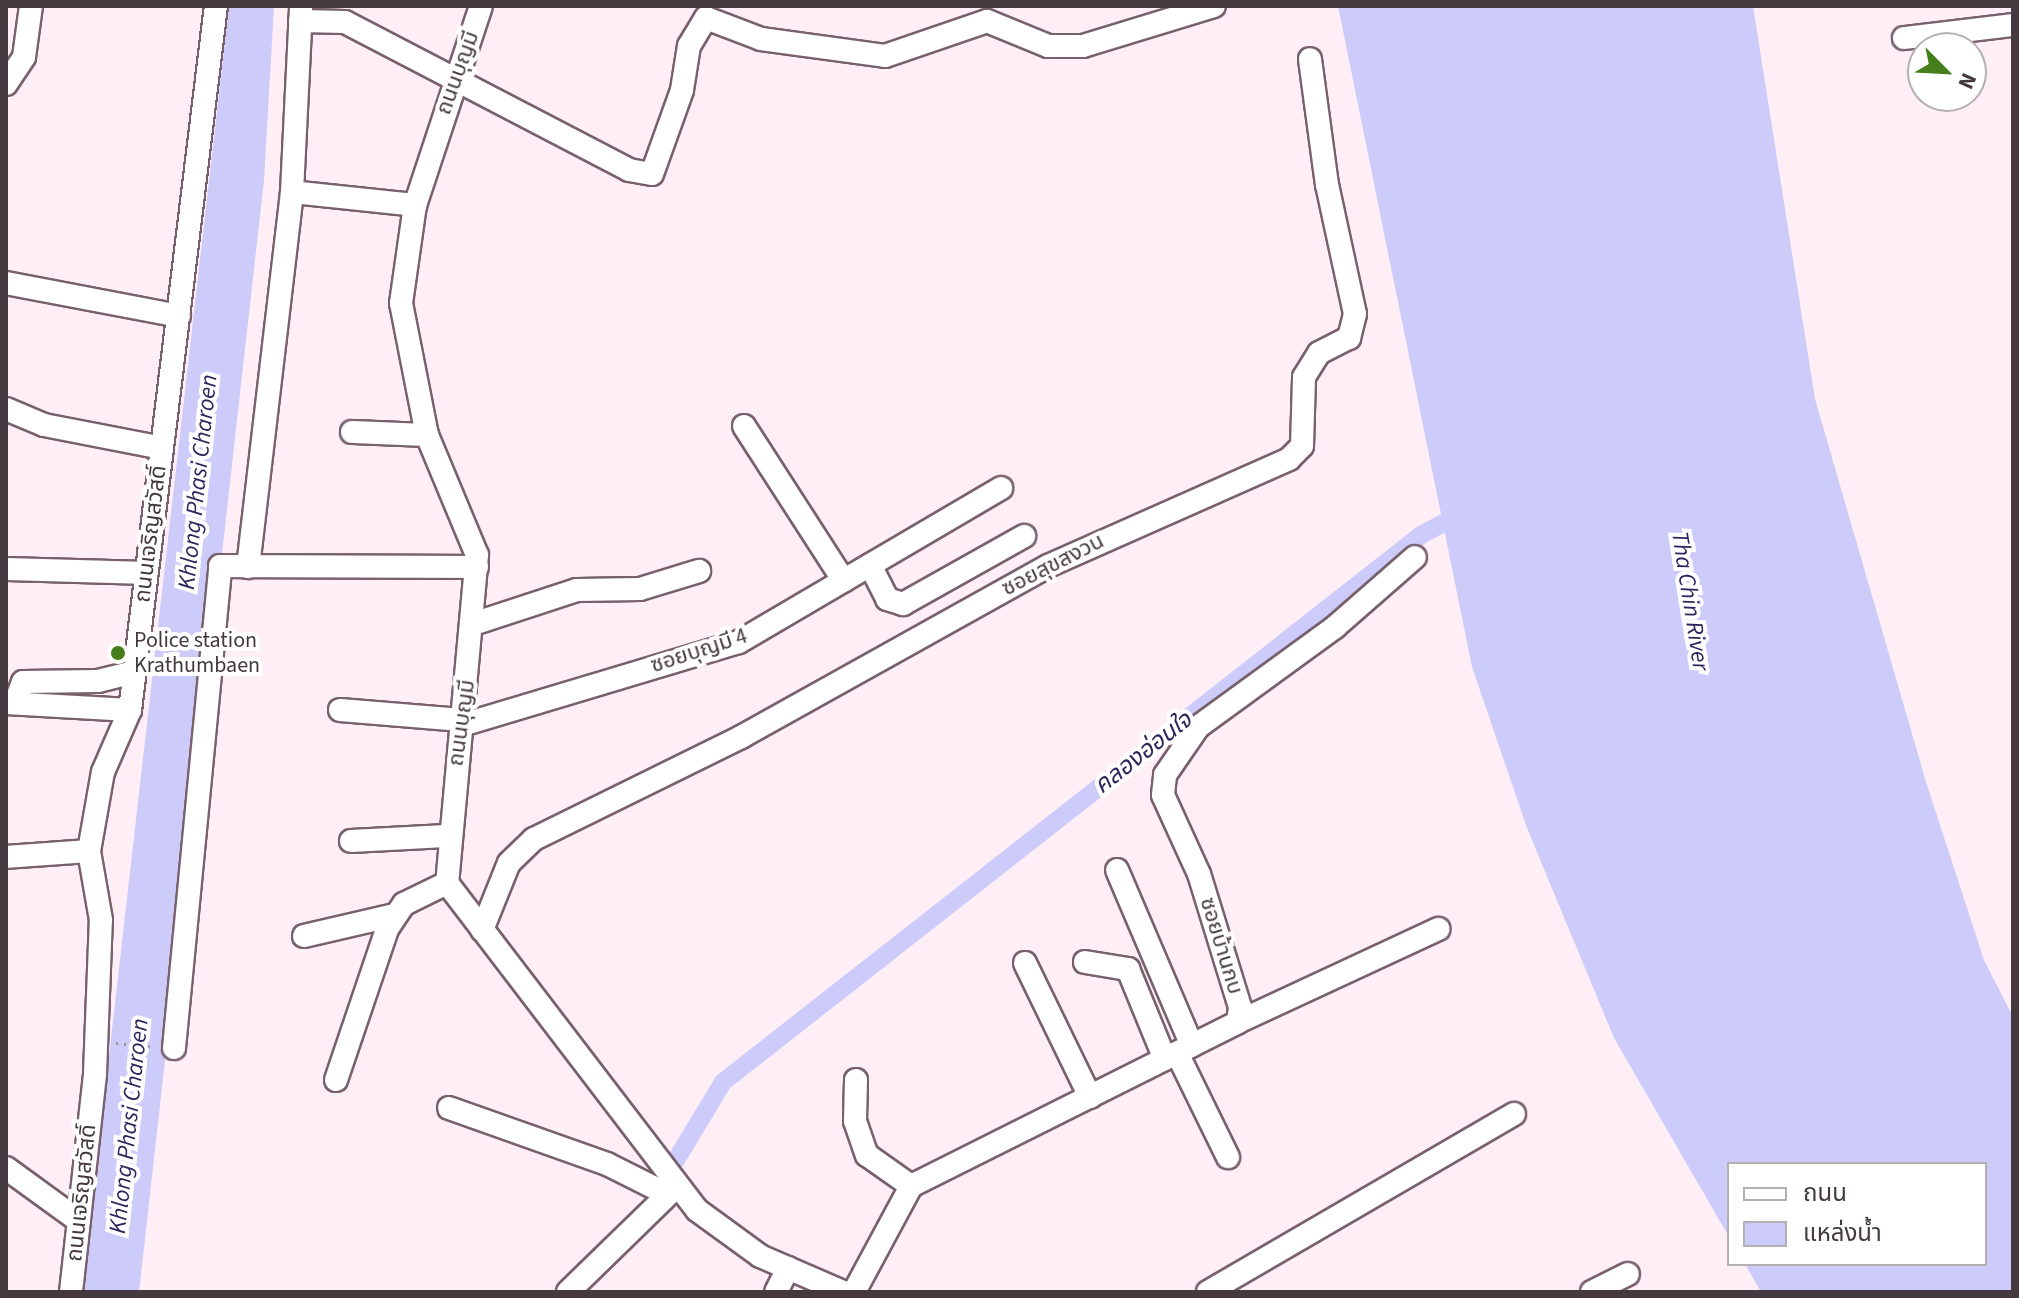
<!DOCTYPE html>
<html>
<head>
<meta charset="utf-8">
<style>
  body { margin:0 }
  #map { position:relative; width:2019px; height:1298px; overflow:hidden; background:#feeef6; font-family:"Source Sans 3","Noto Sans Thai",sans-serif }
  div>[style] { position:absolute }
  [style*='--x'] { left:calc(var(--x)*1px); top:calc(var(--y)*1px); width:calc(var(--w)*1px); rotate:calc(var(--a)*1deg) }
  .water>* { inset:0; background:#cdcbfa }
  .canal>* { height:18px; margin:-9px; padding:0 9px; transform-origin:9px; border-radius:9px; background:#cdcbfa }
  .path>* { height:3px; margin-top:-1.5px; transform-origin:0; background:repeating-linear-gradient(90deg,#a2959b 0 2px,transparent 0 8px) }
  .roads { filter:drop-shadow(2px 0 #78616d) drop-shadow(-2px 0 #78616d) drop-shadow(0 2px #78616d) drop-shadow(0 -2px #78616d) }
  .minor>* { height:22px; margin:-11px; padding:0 11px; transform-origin:11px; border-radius:11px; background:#fff }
  .dots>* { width:22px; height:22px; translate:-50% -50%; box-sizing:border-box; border:4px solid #fff; border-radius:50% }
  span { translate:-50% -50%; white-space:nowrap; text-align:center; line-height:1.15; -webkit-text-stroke:8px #fff; paint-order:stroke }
  .street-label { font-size:22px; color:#43393e }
  .poi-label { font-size:22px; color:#43393e }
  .left { translate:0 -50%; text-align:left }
  .water-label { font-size:24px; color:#2d245b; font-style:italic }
  .frame { position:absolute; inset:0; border:8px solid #43393e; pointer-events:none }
  .legend { position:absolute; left:1727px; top:1162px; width:260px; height:104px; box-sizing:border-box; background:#fff; border:2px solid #b4b0b2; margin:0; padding:10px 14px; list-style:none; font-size:24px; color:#43393e }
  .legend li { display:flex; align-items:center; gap:16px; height:40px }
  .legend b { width:40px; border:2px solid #b4b0b2 }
  .north { position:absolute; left:1907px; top:32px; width:80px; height:80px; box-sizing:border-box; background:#fff; border:2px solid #b4b0b2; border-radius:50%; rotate:114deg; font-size:22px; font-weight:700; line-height:32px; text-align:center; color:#43393e }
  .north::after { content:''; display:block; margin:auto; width:28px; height:36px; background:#457f1b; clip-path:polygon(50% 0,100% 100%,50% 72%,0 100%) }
</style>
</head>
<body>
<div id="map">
  <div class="water">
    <i style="clip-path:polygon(229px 6px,274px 6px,264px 180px,139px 1292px,82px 1292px)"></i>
    <i style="clip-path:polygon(1338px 6px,1753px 6px,1815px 399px,1926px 782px,1984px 960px,2013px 1017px,2013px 1292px,1761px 1292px,1745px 1264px,1985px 1264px,1985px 1164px,1729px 1164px,1729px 1237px,1614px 1038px,1527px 828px,1472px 667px)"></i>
  </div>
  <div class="canal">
    <i style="--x:676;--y:1160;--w:91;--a:-58.9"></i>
    <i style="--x:723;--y:1082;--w:887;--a:-38.08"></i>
    <i style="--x:1421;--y:535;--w:49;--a:-28.1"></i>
  </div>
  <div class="path">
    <i style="--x:116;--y:1043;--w:40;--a:5.7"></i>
  </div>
  <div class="roads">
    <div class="minor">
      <i style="--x:481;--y:6;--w:210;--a:108.3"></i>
      <i style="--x:415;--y:205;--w:99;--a:98.1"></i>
      <i style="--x:401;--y:303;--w:135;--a:78.9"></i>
      <i style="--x:427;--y:435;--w:130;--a:67.4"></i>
      <i style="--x:477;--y:555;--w:329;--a:95.2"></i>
      <i style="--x:447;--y:883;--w:412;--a:52.6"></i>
      <i style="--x:697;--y:1210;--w:78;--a:36.1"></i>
      <i style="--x:760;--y:1256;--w:90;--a:23.4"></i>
      <i style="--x:300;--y:21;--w:45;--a:1.3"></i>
      <i style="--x:345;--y:22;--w:320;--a:27.5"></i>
      <i style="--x:629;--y:170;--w:23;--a:10"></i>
      <i style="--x:652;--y:174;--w:89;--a:-70.3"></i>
      <i style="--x:682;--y:90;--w:45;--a:-81"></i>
      <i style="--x:689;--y:46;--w:33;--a:-59"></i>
      <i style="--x:706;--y:18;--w:59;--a:20.9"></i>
      <i style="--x:761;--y:39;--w:125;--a:7.8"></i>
      <i style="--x:885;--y:56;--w:108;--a:-18.9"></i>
      <i style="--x:987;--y:21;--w:66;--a:22.3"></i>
      <i style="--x:1048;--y:46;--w:35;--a:0"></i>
      <i style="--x:1083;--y:46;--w:137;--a:-17"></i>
      <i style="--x:1904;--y:38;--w:110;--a:-6.8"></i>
      <i style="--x:6;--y:84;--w:32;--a:-56"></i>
      <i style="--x:24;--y:57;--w:51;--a:-82.2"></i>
      <i style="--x:292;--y:192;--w:124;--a:6"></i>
      <i style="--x:6;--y:283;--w:176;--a:10.8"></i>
      <i style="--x:6;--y:409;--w:41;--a:22.8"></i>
      <i style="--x:44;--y:425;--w:120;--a:11"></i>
      <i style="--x:744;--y:426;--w:184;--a:57.2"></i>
      <i style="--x:352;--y:432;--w:75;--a:2.3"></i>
      <i style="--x:870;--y:565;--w:38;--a:63"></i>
      <i style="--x:887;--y:599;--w:17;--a:17"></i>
      <i style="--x:903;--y:604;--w:139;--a:-29.3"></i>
      <i style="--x:248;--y:567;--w:378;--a:-83.3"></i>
      <i style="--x:292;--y:192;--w:185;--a:-87.2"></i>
      <i style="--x:6;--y:569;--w:140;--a:1.6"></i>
      <i style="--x:476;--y:623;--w:106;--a:-18.1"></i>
      <i style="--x:577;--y:590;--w:63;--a:-0.9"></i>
      <i style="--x:640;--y:589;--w:62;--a:-17"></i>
      <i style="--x:18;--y:695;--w:14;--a:-69"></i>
      <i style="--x:23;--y:682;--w:75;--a:-0.8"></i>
      <i style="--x:98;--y:681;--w:37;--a:-14"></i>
      <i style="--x:6;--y:703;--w:124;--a:3.2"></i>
      <i style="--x:340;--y:710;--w:122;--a:4.7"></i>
      <i style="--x:462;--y:725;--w:289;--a:-16.7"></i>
      <i style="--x:739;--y:642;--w:304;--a:-30.4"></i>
      <i style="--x:351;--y:841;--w:95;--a:-3"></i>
      <i style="--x:6;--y:857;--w:83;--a:-4.1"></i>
      <i style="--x:1117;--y:870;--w:191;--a:66.9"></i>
      <i style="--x:482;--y:930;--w:72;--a:-68.1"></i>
      <i style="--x:509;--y:863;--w:35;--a:-44"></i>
      <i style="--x:534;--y:839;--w:231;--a:-26.2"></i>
      <i style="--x:741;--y:737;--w:351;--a:-29.1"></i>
      <i style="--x:1048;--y:566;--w:264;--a:-23.9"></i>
      <i style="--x:1289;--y:459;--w:18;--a:-45"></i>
      <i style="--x:1302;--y:446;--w:69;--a:-88.3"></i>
      <i style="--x:1304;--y:377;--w:28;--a:-58"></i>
      <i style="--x:1319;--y:353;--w:34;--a:-27"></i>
      <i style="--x:1349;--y:338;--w:25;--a:-76"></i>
      <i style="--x:1355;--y:314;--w:132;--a:-102.2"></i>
      <i style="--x:1327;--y:185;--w:127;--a:-97.7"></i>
      <i style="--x:304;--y:936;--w:93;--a:-13"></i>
      <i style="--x:1085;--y:962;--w:44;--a:9.2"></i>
      <i style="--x:1128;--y:969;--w:97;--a:67.7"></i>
      <i style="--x:1025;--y:963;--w:149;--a:64.1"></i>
      <i style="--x:1238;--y:1022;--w:221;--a:-24.9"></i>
      <i style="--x:174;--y:1048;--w:484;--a:-84.5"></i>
      <i style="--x:220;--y:566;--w:257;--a:0.2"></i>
      <i style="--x:1177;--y:1053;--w:116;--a:63.9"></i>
      <i style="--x:336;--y:1080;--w:159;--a:-71.3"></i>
      <i style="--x:387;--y:929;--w:30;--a:-56"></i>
      <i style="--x:404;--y:904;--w:48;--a:-26"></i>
      <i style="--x:856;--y:1080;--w:41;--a:91.4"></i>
      <i style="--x:855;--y:1121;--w:36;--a:71"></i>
      <i style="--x:867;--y:1155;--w:54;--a:35.2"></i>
      <i style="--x:449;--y:1108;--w:168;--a:19.5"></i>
      <i style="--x:607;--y:1164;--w:67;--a:26.6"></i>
      <i style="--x:6;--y:1168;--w:90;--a:36"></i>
      <i style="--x:71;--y:1292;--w:220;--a:-83.7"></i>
      <i style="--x:95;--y:1073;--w:153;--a:-87.8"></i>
      <i style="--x:101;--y:920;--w:70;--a:-99.9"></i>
      <i style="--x:89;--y:851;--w:80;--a:-80"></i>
      <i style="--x:103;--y:772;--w:68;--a:-66.5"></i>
      <i style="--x:130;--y:710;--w:709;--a:-83.04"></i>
      <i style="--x:568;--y:1292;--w:151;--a:-44.2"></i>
      <i style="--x:776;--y:1292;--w:27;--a:-63"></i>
      <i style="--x:854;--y:1292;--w:120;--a:-61.7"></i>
      <i style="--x:911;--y:1186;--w:366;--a:-26.6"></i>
      <i style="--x:1238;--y:1022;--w:15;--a:-82"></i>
      <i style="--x:1240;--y:1007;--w:139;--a:-107.1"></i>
      <i style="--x:1199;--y:874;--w:87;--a:-114.5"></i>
      <i style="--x:1163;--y:795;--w:20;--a:-84"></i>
      <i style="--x:1165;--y:775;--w:58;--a:-55.5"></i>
      <i style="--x:1198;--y:727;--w:170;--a:-36.1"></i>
      <i style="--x:1335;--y:627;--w:106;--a:-41.2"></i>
      <i style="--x:1208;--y:1292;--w:354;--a:-30.2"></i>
      <i style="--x:1592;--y:1292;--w:40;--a:-26.6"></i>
    </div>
  </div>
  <div class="dots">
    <i style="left:118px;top:653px;background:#457f1b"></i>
  </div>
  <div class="street-label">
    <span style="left:458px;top:73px;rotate:-70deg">ถนนบุญมี</span>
    <span style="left:151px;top:534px;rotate:-83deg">ถนนเจริญสวัสดิ์</span>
    <span style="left:1053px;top:565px;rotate:-27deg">ซอยสุขสงวน</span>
    <span style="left:699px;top:651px;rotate:-18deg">ซอยบุญมี 4</span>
    <span style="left:462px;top:723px;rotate:-82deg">ถนนบุญมี</span>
    <span style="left:1221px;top:946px;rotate:73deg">ซอยบ้านกบ</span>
    <span style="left:82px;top:1193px;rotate:-84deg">ถนนเจริญสวัสดิ์</span>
  </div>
  <div class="poi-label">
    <span class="left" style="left:134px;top:653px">Police station<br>Krathumbaen</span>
  </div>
  <div class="water-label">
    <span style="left:198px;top:482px;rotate:-84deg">Khlong Phasi Charoen</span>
    <span style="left:1690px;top:601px;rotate:81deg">Tha Chin River</span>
    <span style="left:1143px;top:753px;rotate:-38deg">คลองอ่อนใจ</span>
    <span style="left:129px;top:1126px;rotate:-84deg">Khlong Phasi Charoen</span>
  </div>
  <div class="frame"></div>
  <ul class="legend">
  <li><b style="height:10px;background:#fff"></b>ถนน</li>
  <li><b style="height:22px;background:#cdcbfa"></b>แหล่งน้ำ</li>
  </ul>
  <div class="north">N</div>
</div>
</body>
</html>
